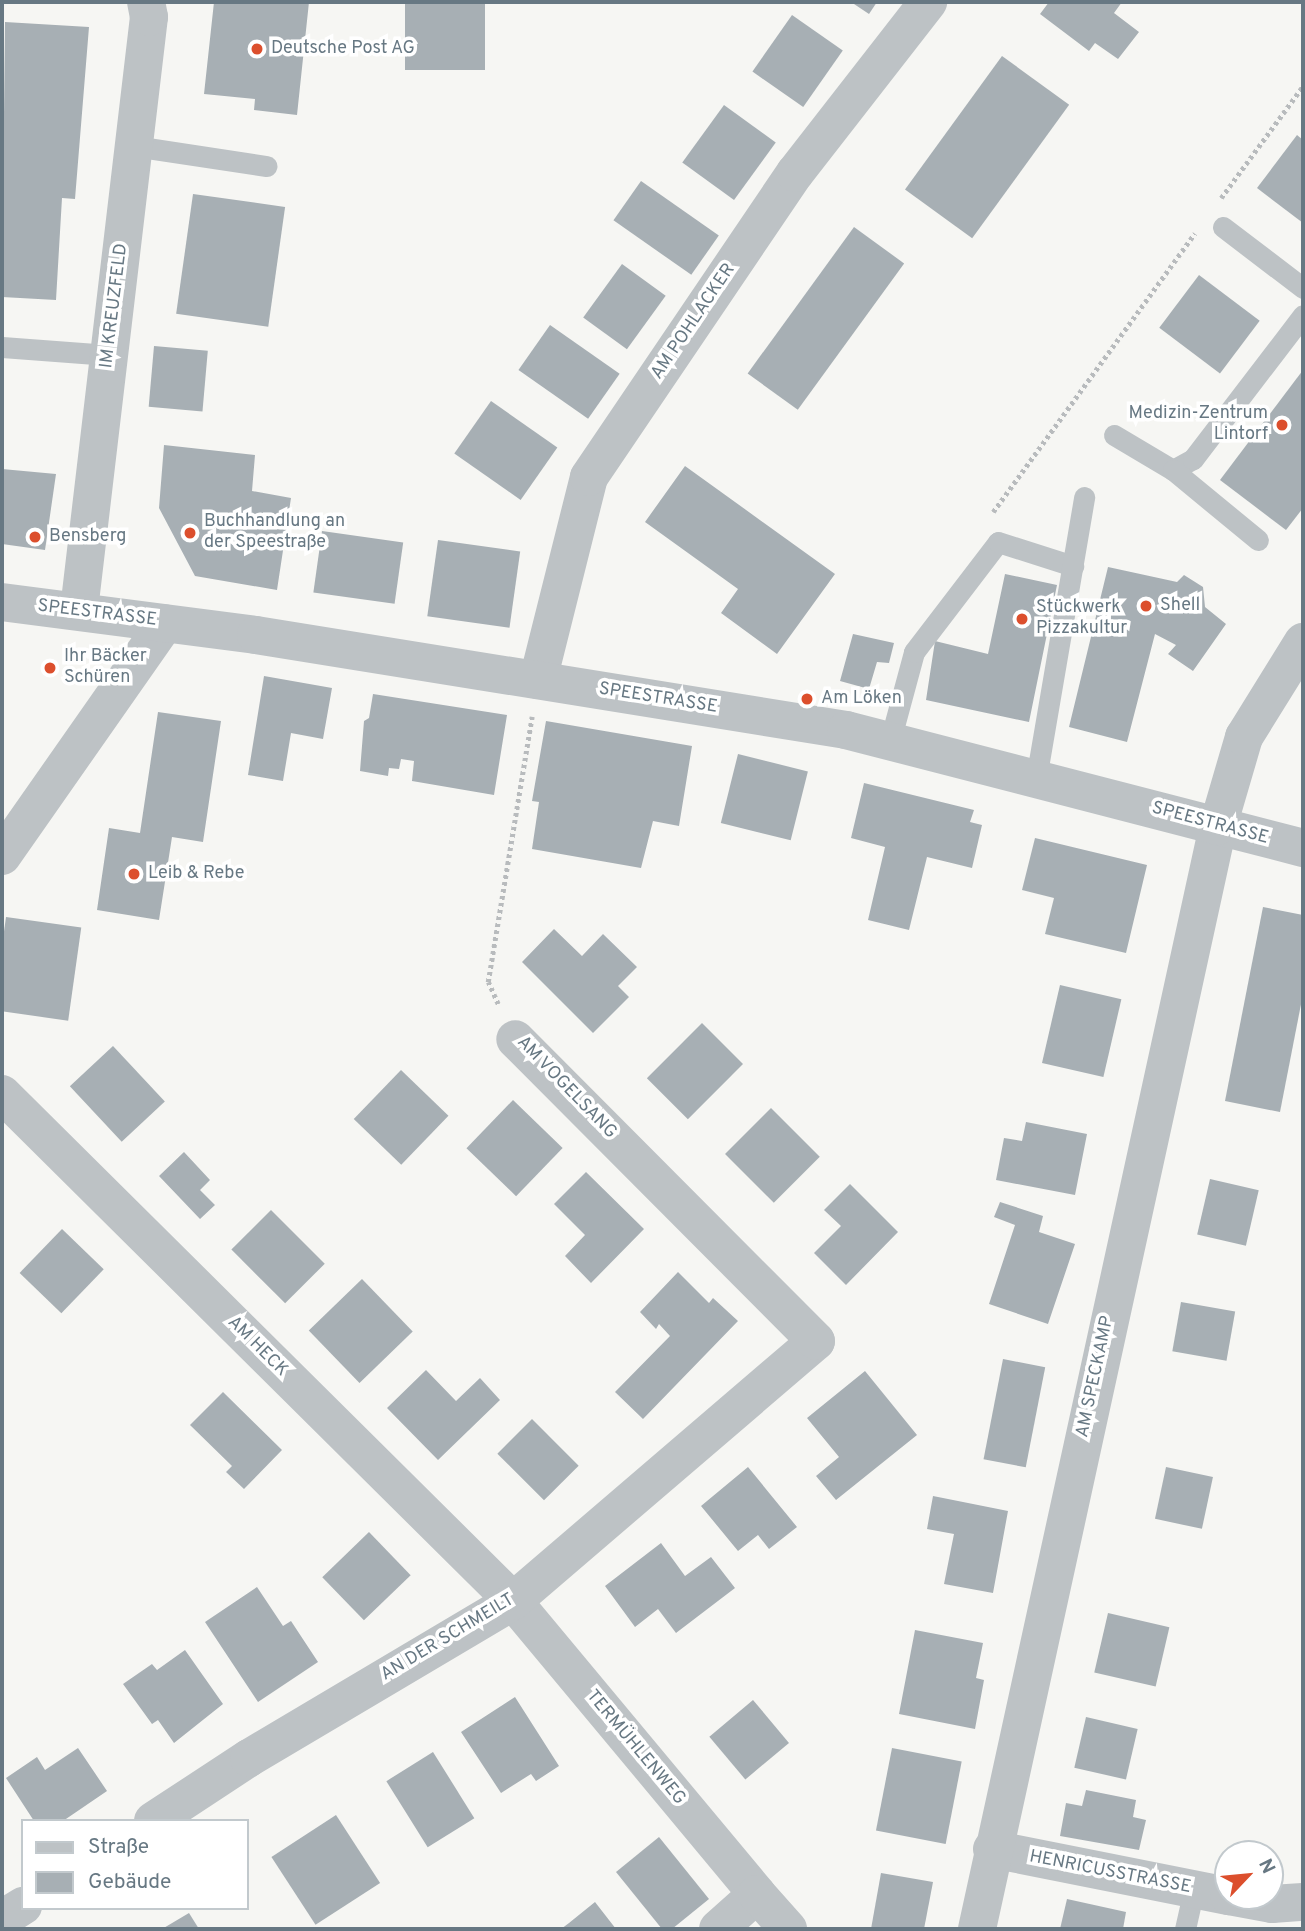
<!DOCTYPE html>
<html>
<head>
<meta charset="utf-8">
<style>
  body { margin:0 }
  #map { position:relative; width:1305px; height:1931px; overflow:hidden; background:#f6f6f3; font-family:Overpass,sans-serif }
  div>[style] { position:absolute }
  [style*='--x'] { left:calc(var(--x)*1px); top:calc(var(--y)*1px); width:calc(var(--w)*1px); rotate:calc(var(--a)*1deg) }
  .building>* { inset:0; background:#a7afb4; transform-origin:0 0 }
  .path>* { height:4.5px; margin-top:-2.25px; transform-origin:0; background:repeating-linear-gradient(90deg,#b8bbbd 0 3.5px,transparent 0 7px) }
  .service>* { height:21px; margin:-10.5px; padding:0 10.5px; transform-origin:10.5px; border-radius:10.5px; background:#bdc2c5 }
  .minor>* { height:38px; margin:-19px; padding:0 19px; transform-origin:19px; border-radius:19px; background:#bdc2c5 }
  .tertiary>* { height:38px; margin:-19px; padding:0 19px; transform-origin:19px; border-radius:19px; background:#bdc2c5 }
  .dots>* { width:19px; height:19px; translate:-50% -50%; box-sizing:border-box; border:4px solid #fff; border-radius:50% }
  span { translate:-50% -50%; white-space:nowrap; text-align:center; line-height:1.15; -webkit-text-stroke:7px #fff; paint-order:stroke }
  .poi-label { font-size:18px; color:#677883 }
  .left { translate:0 -50%; text-align:left }
  .right { translate:-100% -50%; text-align:right }
  .street-label { font-size:18px; color:#677883 }
  .frame { position:absolute; inset:0; border:4px solid #677883; pointer-events:none }
  .legend { position:absolute; left:21px; top:1819px; width:228px; height:91px; box-sizing:border-box; background:#fff; border:2px solid #c2c9cd; margin:0; padding:9px 12px; list-style:none; font-size:21px; color:#677883 }
  .legend li { display:flex; align-items:center; gap:14px; height:35px }
  .legend b { width:35px; border:2px solid #c2c9cd }
  .north { position:absolute; left:1214px; top:1840px; width:70px; height:70px; box-sizing:border-box; background:#fff; border:2px solid #c2c9cd; border-radius:50%; rotate:64deg; font-size:19px; font-weight:700; line-height:28px; text-align:center; color:#677883 }
  .north::after { content:''; display:block; margin:auto; width:24px; height:32px; background:#dc4f2d; clip-path:polygon(50% 0,100% 100%,50% 72%,0 100%) }
</style>
</head>
<body>
<div id="map">
  <div class="building">
    <i style="clip-path:polygon(214px 2px,309px 2px,297px 115px,254px 110px,255px 99px,204px 94px)"></i>
    <i style="left:405px;top:2px;width:80px;height:68px"></i>
    <i style="clip-path:polygon(851px 2px,877px 2px,869px 14px)"></i>
    <i style="clip-path:polygon(1049px 2px,1122px 2px,1114px 13px,1139px 32px,1118px 59px,1095px 43px,1089px 51px,1040px 14px)"></i>
    <i style="left:792px;top:15px;width:62px;height:69px;rotate:35deg"></i>
    <i style="clip-path:polygon(5px 22px,89px 27px,75px 199px,62px 198px,56px 300px,2px 297px)"></i>
    <i style="left:1002px;top:56px;width:83px;height:165px;rotate:36deg"></i>
    <i style="left:724px;top:105px;width:64px;height:71px;rotate:36deg"></i>
    <i style="clip-path:polygon(1297px 135px,1303px 140px,1303px 223px,1257px 188px)"></i>
    <i style="left:641px;top:181px;width:95px;height:48px;rotate:35deg"></i>
    <i style="left:193px;top:194px;width:93px;height:121px;rotate:8deg"></i>
    <i style="left:854px;top:227px;width:62px;height:181px;rotate:36deg"></i>
    <i style="left:622px;top:264px;width:54px;height:66px;rotate:36deg"></i>
    <i style="left:1199px;top:275px;width:76px;height:66px;rotate:37deg"></i>
    <i style="left:550px;top:325px;width:85px;height:55px;rotate:35deg"></i>
    <i style="left:154px;top:346px;width:54px;height:61px;rotate:5deg"></i>
    <i style="clip-path:polygon(1303px 370px,1303px 508px,1286px 530px,1220px 480px)"></i>
    <i style="left:491px;top:401px;width:81px;height:64px;rotate:35deg"></i>
    <i style="clip-path:polygon(164px 445px,255px 455px,252px 491px,291px 498px,277px 590px,195px 576px,159px 508px)"></i>
    <i style="clip-path:polygon(685px 466px,835px 574px,777px 654px,721px 613px,738px 589px,645px 522px)"></i>
    <i style="clip-path:polygon(2px 469px,56px 474px,45px 550px,2px 544px)"></i>
    <i style="left:322px;top:531px;width:82px;height:62px;rotate:8deg"></i>
    <i style="left:438px;top:540px;width:83px;height:77px;rotate:8deg"></i>
    <i style="clip-path:polygon(1108px 567px,1177px 582px,1184px 575px,1203px 587px,1205px 607px,1226px 624px,1193px 671px,1168px 654px,1176px 645px,1155px 634px,1127px 742px,1069px 727px)"></i>
    <i style="clip-path:polygon(1005px 574px,1057px 585px,1029px 722px,926px 700px,935px 641px,988px 654px)"></i>
    <i style="clip-path:polygon(853px 634px,894px 643px,889px 663px,877px 662px,869px 689px,840px 681px)"></i>
    <i style="clip-path:polygon(264px 676px,332px 688px,323px 739px,291px 733px,283px 781px,248px 775px)"></i>
    <i style="clip-path:polygon(373px 694px,507px 715px,494px 795px,412px 781px,414px 761px,401px 759px,399px 769px,389px 768px,388px 776px,360px 771px,364px 721px,369px 718px)"></i>
    <i style="clip-path:polygon(158px 712px,221px 721px,203px 842px,172px 837px,159px 920px,97px 910px,109px 828px,140px 833px)"></i>
    <i style="clip-path:polygon(546px 721px,692px 746px,679px 826px,653px 821px,641px 868px,532px 849px,539px 802px,532px 801px)"></i>
    <i style="left:738px;top:754px;width:72px;height:71px;rotate:14deg"></i>
    <i style="clip-path:polygon(864px 783px,974px 810px,970px 822px,982px 825px,972px 868px,927px 857px,909px 930px,868px 920px,885px 847px,851px 838px)"></i>
    <i style="clip-path:polygon(1035px 838px,1147px 865px,1126px 953px,1045px 934px,1054px 898px,1022px 890px)"></i>
    <i style="clip-path:polygon(1263px 907px,1303px 915px,1303px 994px,1280px 1112px,1225px 1101px)"></i>
    <i style="left:6px;top:917px;width:76px;height:94px;rotate:8deg"></i>
    <i style="clip-path:polygon(554px 929px,582px 956px,603px 934px,637px 967px,618px 986px,629px 997px,593px 1033px,522px 962px)"></i>
    <i style="left:1060px;top:985px;width:63px;height:80px;rotate:13deg"></i>
    <i style="left:702px;top:1023px;width:58px;height:78px;rotate:45deg"></i>
    <i style="left:113px;top:1046px;width:76px;height:59px;rotate:47deg"></i>
    <i style="left:401px;top:1070px;width:66px;height:68px;rotate:44deg"></i>
    <i style="left:513px;top:1100px;width:69px;height:67px;rotate:44deg"></i>
    <i style="left:771px;top:1108px;width:69px;height:65px;rotate:45deg"></i>
    <i style="clip-path:polygon(1026px 1122px,1087px 1134px,1075px 1195px,996px 1180px,1004px 1138px,1022px 1141px)"></i>
    <i style="clip-path:polygon(184px 1152px,210px 1180px,200px 1190px,215px 1205px,200px 1219px,159px 1176px)"></i>
    <i style="clip-path:polygon(586px 1172px,644px 1229px,591px 1283px,565px 1256px,585px 1235px,554px 1204px)"></i>
    <i style="left:1210px;top:1179px;width:50px;height:57px;rotate:13deg"></i>
    <i style="clip-path:polygon(850px 1184px,898px 1232px,846px 1285px,814px 1253px,841px 1226px,824px 1210px)"></i>
    <i style="clip-path:polygon(1000px 1202px,1043px 1216px,1039px 1232px,1075px 1244px,1048px 1324px,989px 1304px,1015px 1225px,994px 1217px)"></i>
    <i style="left:271px;top:1210px;width:76px;height:56px;rotate:45deg"></i>
    <i style="left:62px;top:1229px;width:58px;height:61px;rotate:44deg"></i>
    <i style="clip-path:polygon(678px 1272px,709px 1303px,713px 1298px,738px 1321px,643px 1419px,615px 1392px,670px 1336px,659px 1324px,656px 1329px,640px 1312px)"></i>
    <i style="left:362px;top:1279px;width:73px;height:74px;rotate:46deg"></i>
    <i style="left:1181px;top:1302px;width:55px;height:50px;rotate:10deg"></i>
    <i style="left:1003px;top:1359px;width:43px;height:102px;rotate:11deg"></i>
    <i style="clip-path:polygon(426px 1370px,456px 1401px,480px 1378px,500px 1400px,438px 1460px,387px 1408px)"></i>
    <i style="clip-path:polygon(865px 1371px,917px 1435px,836px 1500px,816px 1476px,839px 1457px,807px 1418px)"></i>
    <i style="clip-path:polygon(223px 1392px,282px 1450px,244px 1489px,226px 1472px,232px 1466px,190px 1425px)"></i>
    <i style="left:532px;top:1419px;width:66px;height:49px;rotate:45deg"></i>
    <i style="clip-path:polygon(748px 1467px,797px 1527px,769px 1549px,758px 1535px,738px 1551px,701px 1506px)"></i>
    <i style="left:1166px;top:1467px;width:48px;height:53px;rotate:12deg"></i>
    <i style="clip-path:polygon(933px 1496px,1008px 1511px,993px 1593px,944px 1584px,954px 1534px,927px 1529px)"></i>
    <i style="left:369px;top:1532px;width:60px;height:65px;rotate:46deg"></i>
    <i style="clip-path:polygon(661px 1543px,685px 1576px,711px 1557px,735px 1588px,676px 1633px,658px 1609px,635px 1627px,605px 1586px)"></i>
    <i style="clip-path:polygon(257px 1587px,283px 1626px,291px 1621px,318px 1662px,258px 1702px,205px 1622px)"></i>
    <i style="left:1108px;top:1613px;width:63px;height:61px;rotate:13deg"></i>
    <i style="clip-path:polygon(915px 1630px,983px 1643px,976px 1678px,984px 1680px,975px 1729px,899px 1714px)"></i>
    <i style="clip-path:polygon(185px 1650px,223px 1704px,174px 1743px,158px 1720px,152px 1724px,123px 1684px,152px 1664px,157px 1670px)"></i>
    <i style="clip-path:polygon(515px 1697px,559px 1766px,536px 1781px,531px 1774px,501px 1793px,461px 1732px)"></i>
    <i style="left:753px;top:1700px;width:56px;height:57px;rotate:50deg"></i>
    <i style="left:1086px;top:1717px;width:53px;height:52px;rotate:13deg"></i>
    <i style="clip-path:polygon(78px 1748px,107px 1791px,63px 1821px,34px 1821px,6px 1778px,37px 1757px,45px 1770px)"></i>
    <i style="left:892px;top:1748px;width:71px;height:84px;rotate:11deg"></i>
    <i style="left:433px;top:1752px;width:78px;height:55px;rotate:58deg"></i>
    <i style="clip-path:polygon(1086px 1790px,1136px 1800px,1133px 1817px,1146px 1820px,1139px 1850px,1060px 1836px,1066px 1803px,1082px 1806px)"></i>
    <i style="left:336px;top:1815px;width:81px;height:77px;rotate:57deg"></i>
    <i style="clip-path:polygon(659px 1837px,709px 1899px,672px 1929px,662px 1929px,616px 1872px)"></i>
    <i style="clip-path:polygon(881px 1873px,933px 1882px,924px 1929px,871px 1929px)"></i>
    <i style="clip-path:polygon(1067px 1899px,1126px 1912px,1123px 1929px,1060px 1929px)"></i>
    <i style="clip-path:polygon(595px 1902px,616px 1929px,561px 1929px,569px 1923px)"></i>
    <i style="clip-path:polygon(189px 1913px,199px 1929px,162px 1929px)"></i>
  </div>
  <div class="path">
    <i style="--x:1221;--y:198;--w:139;--a:-53.8"></i>
    <i style="--x:993;--y:512;--w:344;--a:-54.1"></i>
    <i style="--x:498;--y:1004;--w:24;--a:-114"></i>
    <i style="--x:488;--y:982;--w:269;--a:-80.6"></i>
  </div>
  <div class="service">
    <i style="--x:134;--y:146;--w:134;--a:8.6"></i>
    <i style="--x:1223;--y:227;--w:101;--a:37.3"></i>
    <i style="--x:2;--y:347;--w:107;--a:4.3"></i>
    <i style="--x:1114;--y:435;--w:69;--a:30.7"></i>
    <i style="--x:1173;--y:470;--w:23;--a:-29"></i>
    <i style="--x:1193;--y:459;--w:181;--a:-52.6"></i>
    <i style="--x:1173;--y:470;--w:110;--a:39.5"></i>
    <i style="--x:890;--y:741;--w:92;--a:-74.9"></i>
    <i style="--x:914;--y:652;--w:138;--a:-52.6"></i>
    <i style="--x:998;--y:542;--w:79;--a:17.7"></i>
    <i style="--x:1036;--y:779;--w:286;--a:-80.3"></i>
    <i style="--x:1185;--y:1929;--w:41;--a:-77.3"></i>
  </div>
  <div class="minor">
    <i style="--x:79;--y:610;--w:597;--a:-83.27"></i>
    <i style="--x:149;--y:17;--w:15;--a:-101"></i>
    <i style="--x:538;--y:680;--w:209;--a:-75.9"></i>
    <i style="--x:589;--y:477;--w:367;--a:-55.9"></i>
    <i style="--x:795;--y:173;--w:217;--a:-52.1"></i>
    <i style="--x:2;--y:856;--w:284;--a:-55"></i>
    <i style="--x:2;--y:1094;--w:720;--a:44.77"></i>
    <i style="--x:513;--y:1601;--w:381;--a:50.2"></i>
    <i style="--x:153;--y:1821;--w:115;--a:-33.3"></i>
    <i style="--x:249;--y:1758;--w:307;--a:-30.7"></i>
    <i style="--x:513;--y:1601;--w:399;--a:-40.6"></i>
    <i style="--x:816;--y:1341;--w:426;--a:-134.9"></i>
    <i style="--x:992;--y:1849;--w:241;--a:11.3"></i>
    <i style="--x:1229;--y:1896;--w:44;--a:10.5"></i>
    <i style="--x:1272;--y:1904;--w:31;--a:-4"></i>
    <i style="--x:2;--y:1919;--w:25;--a:-32"></i>
    <i style="--x:718;--y:1929;--w:52;--a:-41.9"></i>
    <i style="--x:757;--y:1894;--w:47;--a:48.5"></i>
    <i style="--x:977;--y:1929;--w:1129;--a:-77.67"></i>
    <i style="--x:1218;--y:826;--w:88;--a:14.5"></i>
  </div>
  <div class="tertiary">
    <i style="--x:2;--y:602;--w:256;--a:7.4"></i>
    <i style="--x:256;--y:635;--w:598;--a:9.15"></i>
    <i style="--x:846;--y:730;--w:384;--a:14.5"></i>
    <i style="--x:1218;--y:826;--w:93;--a:-73.7"></i>
    <i style="--x:1244;--y:737;--w:112;--a:-58.2"></i>
  </div>
  <div class="dots">
    <i style="left:257px;top:49px;background:#dc4f2d"></i>
    <i style="left:1282px;top:425px;background:#dc4f2d"></i>
    <i style="left:190px;top:533px;background:#dc4f2d"></i>
    <i style="left:35px;top:537px;background:#dc4f2d"></i>
    <i style="left:1146px;top:606px;background:#dc4f2d"></i>
    <i style="left:1022px;top:619px;background:#dc4f2d"></i>
    <i style="left:50px;top:668px;background:#dc4f2d"></i>
    <i style="left:807px;top:699px;background:#dc4f2d"></i>
    <i style="left:134px;top:874px;background:#dc4f2d"></i>
  </div>
  <div class="poi-label">
    <span class="left" style="left:271px;top:49px">Deutsche Post AG</span>
    <span class="right" style="left:1268px;top:425px">Medizin-Zentrum<br>Lintorf</span>
    <span class="left" style="left:204px;top:533px">Buchhandlung an<br>der Speestraße</span>
    <span class="left" style="left:49px;top:537px">Bensberg</span>
    <span class="left" style="left:1160px;top:606px">Shell</span>
    <span class="left" style="left:1036px;top:619px">Stückwerk<br>Pizzakultur</span>
    <span class="left" style="left:64px;top:668px">Ihr Bäcker<br>Schüren</span>
    <span class="left" style="left:821px;top:699px">Am Löken</span>
    <span class="left" style="left:148px;top:874px">Leib &amp; Rebe</span>
  </div>
  <div class="street-label">
    <span style="left:115px;top:306px;rotate:-83deg">IM KREUZFELD</span>
    <span style="left:694px;top:322px;rotate:-56deg">AM POHLACKER</span>
    <span style="left:97px;top:614px;rotate:7deg">SPEESTRASSE</span>
    <span style="left:658px;top:699px;rotate:9deg">SPEESTRASSE</span>
    <span style="left:1210px;top:824px;rotate:15deg">SPEESTRASSE</span>
    <span style="left:566px;top:1088px;rotate:46deg">AM VOGELSANG</span>
    <span style="left:257px;top:1347px;rotate:45deg">AM HECK</span>
    <span style="left:1096px;top:1377px;rotate:-78deg">AM SPECKAMP</span>
    <span style="left:448px;top:1638px;rotate:-31deg">AN DER SCHMEILT</span>
    <span style="left:635px;top:1748px;rotate:50deg">TERMÜHLENWEG</span>
    <span style="left:1110px;top:1873px;rotate:11deg">HENRICUSSTRASSE</span>
  </div>
  <div class="frame"></div>
  <ul class="legend">
  <li><b style="height:9px;background:#bdc2c5"></b>Straße</li>
  <li><b style="height:19px;background:#a7afb4"></b>Gebäude</li>
  </ul>
  <div class="north">N</div>
</div>
</body>
</html>
